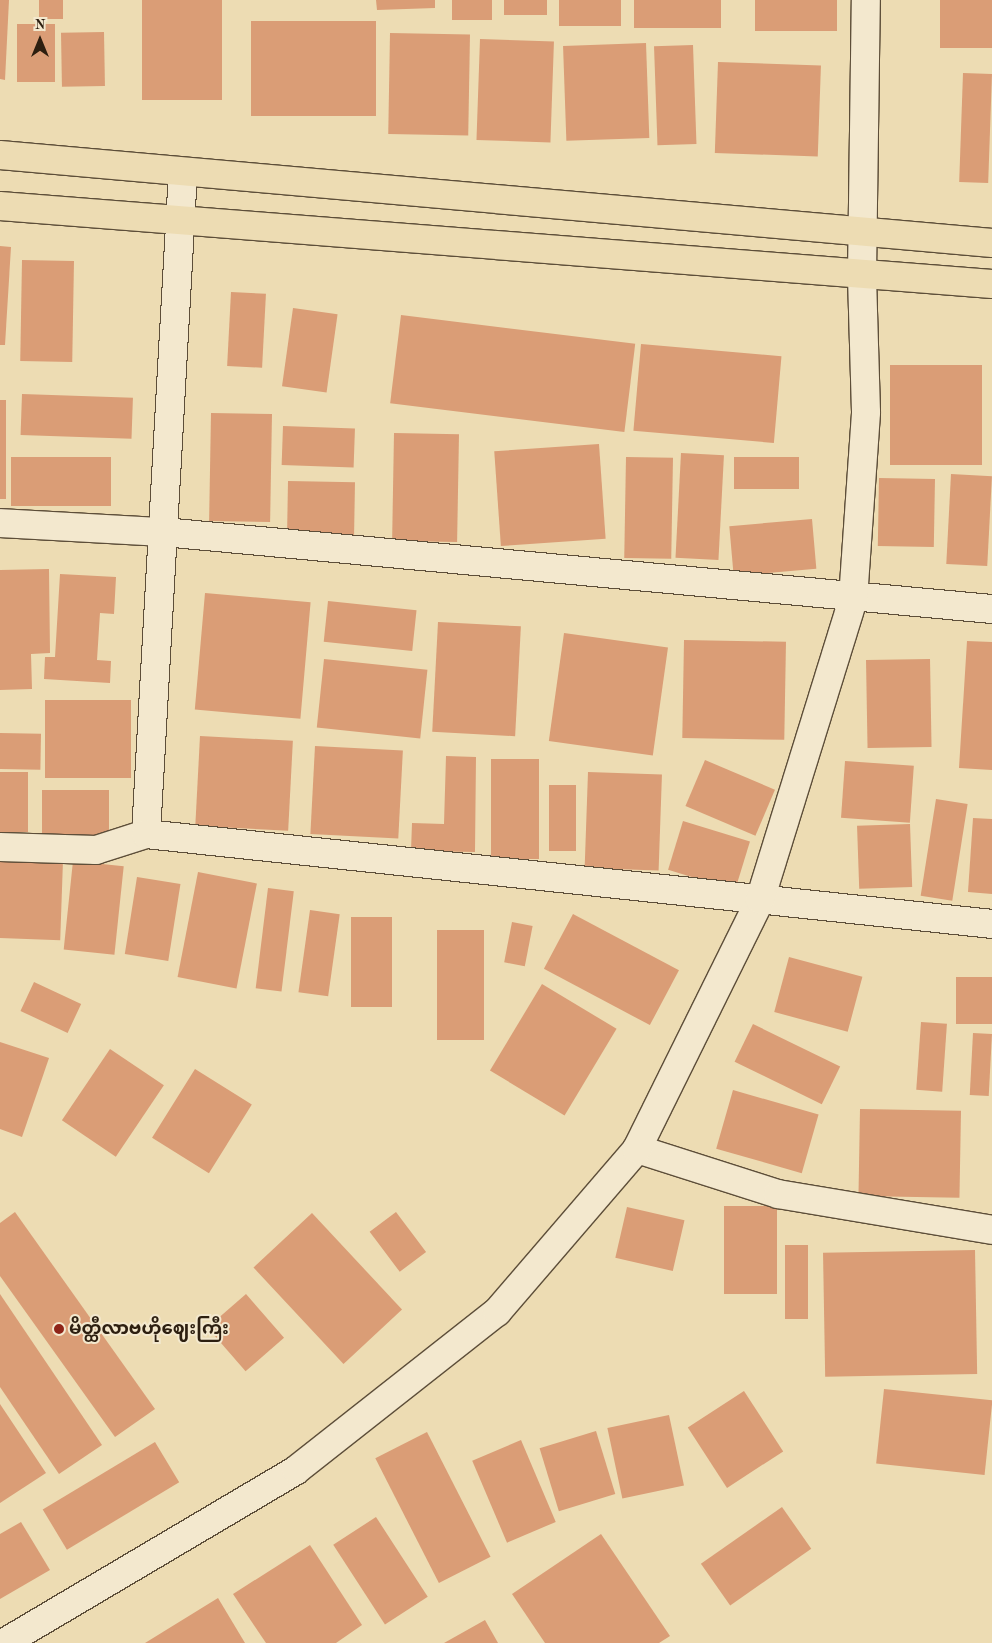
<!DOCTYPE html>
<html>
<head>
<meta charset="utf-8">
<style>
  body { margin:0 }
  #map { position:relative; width:992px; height:1643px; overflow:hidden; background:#eddcb3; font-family:"Old Standard TT","Noto Sans Myanmar",serif }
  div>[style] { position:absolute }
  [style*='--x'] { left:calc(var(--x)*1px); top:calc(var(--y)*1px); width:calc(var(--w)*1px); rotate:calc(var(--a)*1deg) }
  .building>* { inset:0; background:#da9d76; transform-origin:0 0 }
  .roads { filter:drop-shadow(1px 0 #5d4e39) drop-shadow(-1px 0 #5d4e39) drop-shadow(0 1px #5d4e39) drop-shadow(0 -1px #5d4e39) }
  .minor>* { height:28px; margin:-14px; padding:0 14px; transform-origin:14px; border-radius:14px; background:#f3e8ce }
  .highway>* { height:28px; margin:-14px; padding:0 14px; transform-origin:14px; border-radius:14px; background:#eddcb3 }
  .dots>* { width:14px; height:14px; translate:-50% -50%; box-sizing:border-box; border:2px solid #f3e8ce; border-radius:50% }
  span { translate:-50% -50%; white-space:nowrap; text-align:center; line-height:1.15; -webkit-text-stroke:4px #f3e8ce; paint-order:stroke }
  .poi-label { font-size:18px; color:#2d1f10; font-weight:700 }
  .left { translate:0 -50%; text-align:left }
  .north { position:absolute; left:15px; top:15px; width:50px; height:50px; -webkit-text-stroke:4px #f3e8ce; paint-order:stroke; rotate:0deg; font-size:14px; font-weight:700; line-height:20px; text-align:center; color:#2d1f10 }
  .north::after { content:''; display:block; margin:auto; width:18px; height:22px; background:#2d1f10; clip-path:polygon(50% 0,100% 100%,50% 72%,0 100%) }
</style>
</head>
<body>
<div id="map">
  <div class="building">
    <i style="clip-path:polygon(0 0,9px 0,5px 80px,0 79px)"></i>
    <i style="left:39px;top:0;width:24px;height:19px"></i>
    <i style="left:142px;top:0;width:80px;height:100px"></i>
    <i style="clip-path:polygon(376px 0,435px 0,435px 8px,377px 10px)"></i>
    <i style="left:452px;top:0;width:40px;height:20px"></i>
    <i style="left:504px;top:0;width:43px;height:15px"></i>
    <i style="left:559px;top:0;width:62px;height:26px"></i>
    <i style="left:634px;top:0;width:87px;height:28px"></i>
    <i style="left:755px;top:0;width:82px;height:31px"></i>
    <i style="left:940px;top:0;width:52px;height:48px"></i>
    <i style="left:251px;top:21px;width:125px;height:95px"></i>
    <i style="left:17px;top:24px;width:38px;height:58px"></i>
    <i style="left:104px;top:32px;width:54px;height:43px;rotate:89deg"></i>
    <i style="left:390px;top:33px;width:80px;height:101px;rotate:1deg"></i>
    <i style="left:480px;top:39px;width:74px;height:101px;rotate:2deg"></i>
    <i style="left:646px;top:43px;width:95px;height:83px;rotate:88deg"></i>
    <i style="left:693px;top:45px;width:99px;height:39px;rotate:88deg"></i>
    <i style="left:718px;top:62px;width:103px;height:91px;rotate:2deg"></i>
    <i style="left:963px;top:73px;width:29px;height:109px;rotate:2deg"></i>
    <i style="clip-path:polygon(0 246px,11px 247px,5px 345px,0 345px)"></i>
    <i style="left:22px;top:260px;width:52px;height:101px;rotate:1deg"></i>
    <i style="left:231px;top:292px;width:35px;height:74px;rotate:3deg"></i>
    <i style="left:293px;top:308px;width:45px;height:79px;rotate:8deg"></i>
    <i style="left:401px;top:315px;width:236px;height:89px;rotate:7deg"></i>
    <i style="left:641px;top:344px;width:141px;height:87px;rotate:5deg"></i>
    <i style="left:890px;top:365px;width:92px;height:100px"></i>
    <i style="left:22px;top:394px;width:111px;height:41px;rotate:2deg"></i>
    <i style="left:0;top:400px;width:6px;height:99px"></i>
    <i style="left:211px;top:413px;width:61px;height:108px;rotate:1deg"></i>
    <i style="left:283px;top:426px;width:72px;height:39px;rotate:2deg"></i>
    <i style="left:394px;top:433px;width:65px;height:108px;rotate:1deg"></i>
    <i style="left:599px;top:444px;width:95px;height:105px;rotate:86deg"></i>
    <i style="left:681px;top:453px;width:43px;height:105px;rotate:3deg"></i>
    <i style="left:11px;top:457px;width:100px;height:49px"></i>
    <i style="left:626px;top:457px;width:47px;height:101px;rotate:1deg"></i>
    <i style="left:799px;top:457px;width:32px;height:65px;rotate:90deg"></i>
    <i style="left:951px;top:474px;width:41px;height:90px;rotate:3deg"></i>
    <i style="left:879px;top:478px;width:56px;height:68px;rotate:1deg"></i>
    <i style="left:288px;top:481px;width:67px;height:56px;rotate:1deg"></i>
    <i style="left:812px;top:519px;width:50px;height:83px;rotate:85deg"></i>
    <i style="clip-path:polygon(49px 569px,50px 653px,31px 654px,32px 689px,0 690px,0 570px)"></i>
    <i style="clip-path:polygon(60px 574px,116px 577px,114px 614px,100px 613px,97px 660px,111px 661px,110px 683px,44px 679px,45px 657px,55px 657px)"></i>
    <i style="left:205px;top:593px;width:106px;height:117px;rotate:5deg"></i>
    <i style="left:328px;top:601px;width:89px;height:41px;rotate:6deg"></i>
    <i style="left:438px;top:622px;width:83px;height:110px;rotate:3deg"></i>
    <i style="left:564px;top:633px;width:105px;height:109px;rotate:8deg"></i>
    <i style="left:684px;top:640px;width:102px;height:98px;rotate:1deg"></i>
    <i style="clip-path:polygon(967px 641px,992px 642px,992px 770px,959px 768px)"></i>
    <i style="left:324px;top:659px;width:104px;height:69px;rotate:6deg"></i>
    <i style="left:930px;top:659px;width:88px;height:64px;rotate:89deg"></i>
    <i style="left:131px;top:700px;width:78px;height:86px;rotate:90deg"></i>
    <i style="left:0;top:733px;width:41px;height:36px;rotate:1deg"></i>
    <i style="left:200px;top:736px;width:93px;height:90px;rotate:3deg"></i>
    <i style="left:315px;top:746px;width:88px;height:88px;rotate:3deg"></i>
    <i style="clip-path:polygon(446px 756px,476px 757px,475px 852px,411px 851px,412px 823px,444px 824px)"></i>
    <i style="left:491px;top:759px;width:48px;height:100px"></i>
    <i style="left:705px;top:760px;width:76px;height:50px;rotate:23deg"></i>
    <i style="left:845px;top:761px;width:69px;height:57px;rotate:4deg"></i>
    <i style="left:0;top:772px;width:28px;height:60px"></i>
    <i style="left:588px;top:772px;width:74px;height:96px;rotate:2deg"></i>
    <i style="left:549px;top:785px;width:27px;height:66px"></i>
    <i style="left:109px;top:790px;width:46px;height:67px;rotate:90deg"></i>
    <i style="left:936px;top:799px;width:32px;height:98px;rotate:9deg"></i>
    <i style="clip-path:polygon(973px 818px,992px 819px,992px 894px,968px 892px)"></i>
    <i style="left:683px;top:821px;width:70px;height:51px;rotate:17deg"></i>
    <i style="left:910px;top:824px;width:63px;height:53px;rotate:88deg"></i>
    <i style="left:0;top:859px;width:63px;height:79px;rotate:2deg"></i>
    <i style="left:73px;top:861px;width:51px;height:89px;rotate:6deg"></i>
    <i style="left:198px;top:872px;width:60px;height:107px;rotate:11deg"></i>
    <i style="left:137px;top:877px;width:44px;height:78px;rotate:9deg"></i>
    <i style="left:268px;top:888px;width:26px;height:101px;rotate:7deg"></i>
    <i style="left:310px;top:910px;width:30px;height:83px;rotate:8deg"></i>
    <i style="left:573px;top:914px;width:120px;height:62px;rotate:28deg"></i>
    <i style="left:351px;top:917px;width:41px;height:90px"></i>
    <i style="left:512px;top:922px;width:21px;height:41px;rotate:11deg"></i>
    <i style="left:437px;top:930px;width:47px;height:110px"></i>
    <i style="left:789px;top:957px;width:76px;height:57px;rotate:15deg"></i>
    <i style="left:956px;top:977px;width:36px;height:47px"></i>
    <i style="left:34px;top:982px;width:52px;height:32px;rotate:25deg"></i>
    <i style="left:542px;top:984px;width:87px;height:101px;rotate:31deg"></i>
    <i style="left:921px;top:1022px;width:26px;height:68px;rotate:4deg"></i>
    <i style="left:753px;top:1024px;width:97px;height:42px;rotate:26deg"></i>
    <i style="left:973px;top:1033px;width:19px;height:62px;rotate:3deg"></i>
    <i style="clip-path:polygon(0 1042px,49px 1058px,22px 1137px,0 1129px)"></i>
    <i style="left:110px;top:1049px;width:65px;height:86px;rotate:34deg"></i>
    <i style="left:195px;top:1069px;width:67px;height:81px;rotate:32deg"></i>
    <i style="left:733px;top:1090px;width:89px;height:61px;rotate:16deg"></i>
    <i style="left:860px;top:1109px;width:101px;height:87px;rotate:1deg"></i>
    <i style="left:724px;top:1206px;width:53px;height:88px"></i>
    <i style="left:627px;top:1207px;width:59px;height:52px;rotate:13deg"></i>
    <i style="clip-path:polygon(15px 1212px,155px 1409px,115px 1437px,0 1276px,0 1223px)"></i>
    <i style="left:396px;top:1212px;width:50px;height:33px;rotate:53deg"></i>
    <i style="left:312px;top:1213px;width:132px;height:80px;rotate:47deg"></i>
    <i style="left:785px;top:1245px;width:23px;height:74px"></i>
    <i style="left:975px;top:1250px;width:124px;height:152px;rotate:89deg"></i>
    <i style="clip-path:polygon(0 1294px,102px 1445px,59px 1474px,0 1387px)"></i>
    <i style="left:246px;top:1294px;width:58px;height:51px;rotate:49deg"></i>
    <i style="left:884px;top:1389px;width:109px;height:75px;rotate:6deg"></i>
    <i style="left:744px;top:1391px;width:72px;height:67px;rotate:57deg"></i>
    <i style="clip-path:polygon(0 1404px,46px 1473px,0 1503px)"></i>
    <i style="left:669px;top:1415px;width:72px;height:63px;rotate:78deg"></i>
    <i style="left:596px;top:1431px;width:66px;height:59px;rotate:73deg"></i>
    <i style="left:427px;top:1432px;width:140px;height:58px;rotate:63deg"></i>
    <i style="left:521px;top:1440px;width:89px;height:53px;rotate:67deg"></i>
    <i style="left:155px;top:1442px;width:47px;height:131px;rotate:59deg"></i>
    <i style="left:782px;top:1507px;width:51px;height:99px;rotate:55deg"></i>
    <i style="left:376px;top:1517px;width:95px;height:51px;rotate:57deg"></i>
    <i style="clip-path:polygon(21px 1522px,50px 1570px,0 1599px,0 1534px)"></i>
    <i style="clip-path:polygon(601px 1534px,670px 1636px,659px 1643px,545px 1643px,512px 1594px)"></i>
    <i style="clip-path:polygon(310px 1545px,362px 1625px,336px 1643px,266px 1643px,233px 1594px)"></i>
    <i style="clip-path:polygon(218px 1598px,245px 1643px,145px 1643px)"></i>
    <i style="clip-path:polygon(485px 1620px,498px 1643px,444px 1643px)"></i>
  </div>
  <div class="roads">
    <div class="minor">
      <i style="--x:0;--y:523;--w:163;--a:3.2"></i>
      <i style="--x:163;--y:532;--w:833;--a:5.31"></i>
      <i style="--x:146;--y:834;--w:662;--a:-86.8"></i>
      <i style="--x:0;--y:847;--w:96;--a:1.8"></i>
      <i style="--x:96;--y:850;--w:52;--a:-17.7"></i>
      <i style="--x:146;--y:834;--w:851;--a:6.07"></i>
      <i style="--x:637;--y:1149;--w:148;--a:17.7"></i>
      <i style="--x:778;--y:1194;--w:217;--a:9.5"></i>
      <i style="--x:4;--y:1643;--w:339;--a:-30.6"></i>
      <i style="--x:296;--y:1470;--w:256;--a:-38.2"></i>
      <i style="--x:497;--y:1312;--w:215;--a:-49.3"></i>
      <i style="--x:637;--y:1149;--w:278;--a:-63.7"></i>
      <i style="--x:760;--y:900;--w:315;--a:-72.8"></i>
      <i style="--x:853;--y:599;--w:187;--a:-86"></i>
      <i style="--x:866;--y:412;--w:138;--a:-91.7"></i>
      <i style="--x:862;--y:274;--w:274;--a:-89.2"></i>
    </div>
    <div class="highway">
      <i style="--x:0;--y:155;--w:996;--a:5.07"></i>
      <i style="--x:0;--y:206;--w:995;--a:4.5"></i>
    </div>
  </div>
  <div class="dots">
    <i style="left:59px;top:1329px;background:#8f2418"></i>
  </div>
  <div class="poi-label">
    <span class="left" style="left:69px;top:1329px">မိတ္ထီလာဗဟိုဈေးကြီး</span>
  </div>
  <div class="north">N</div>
</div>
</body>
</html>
